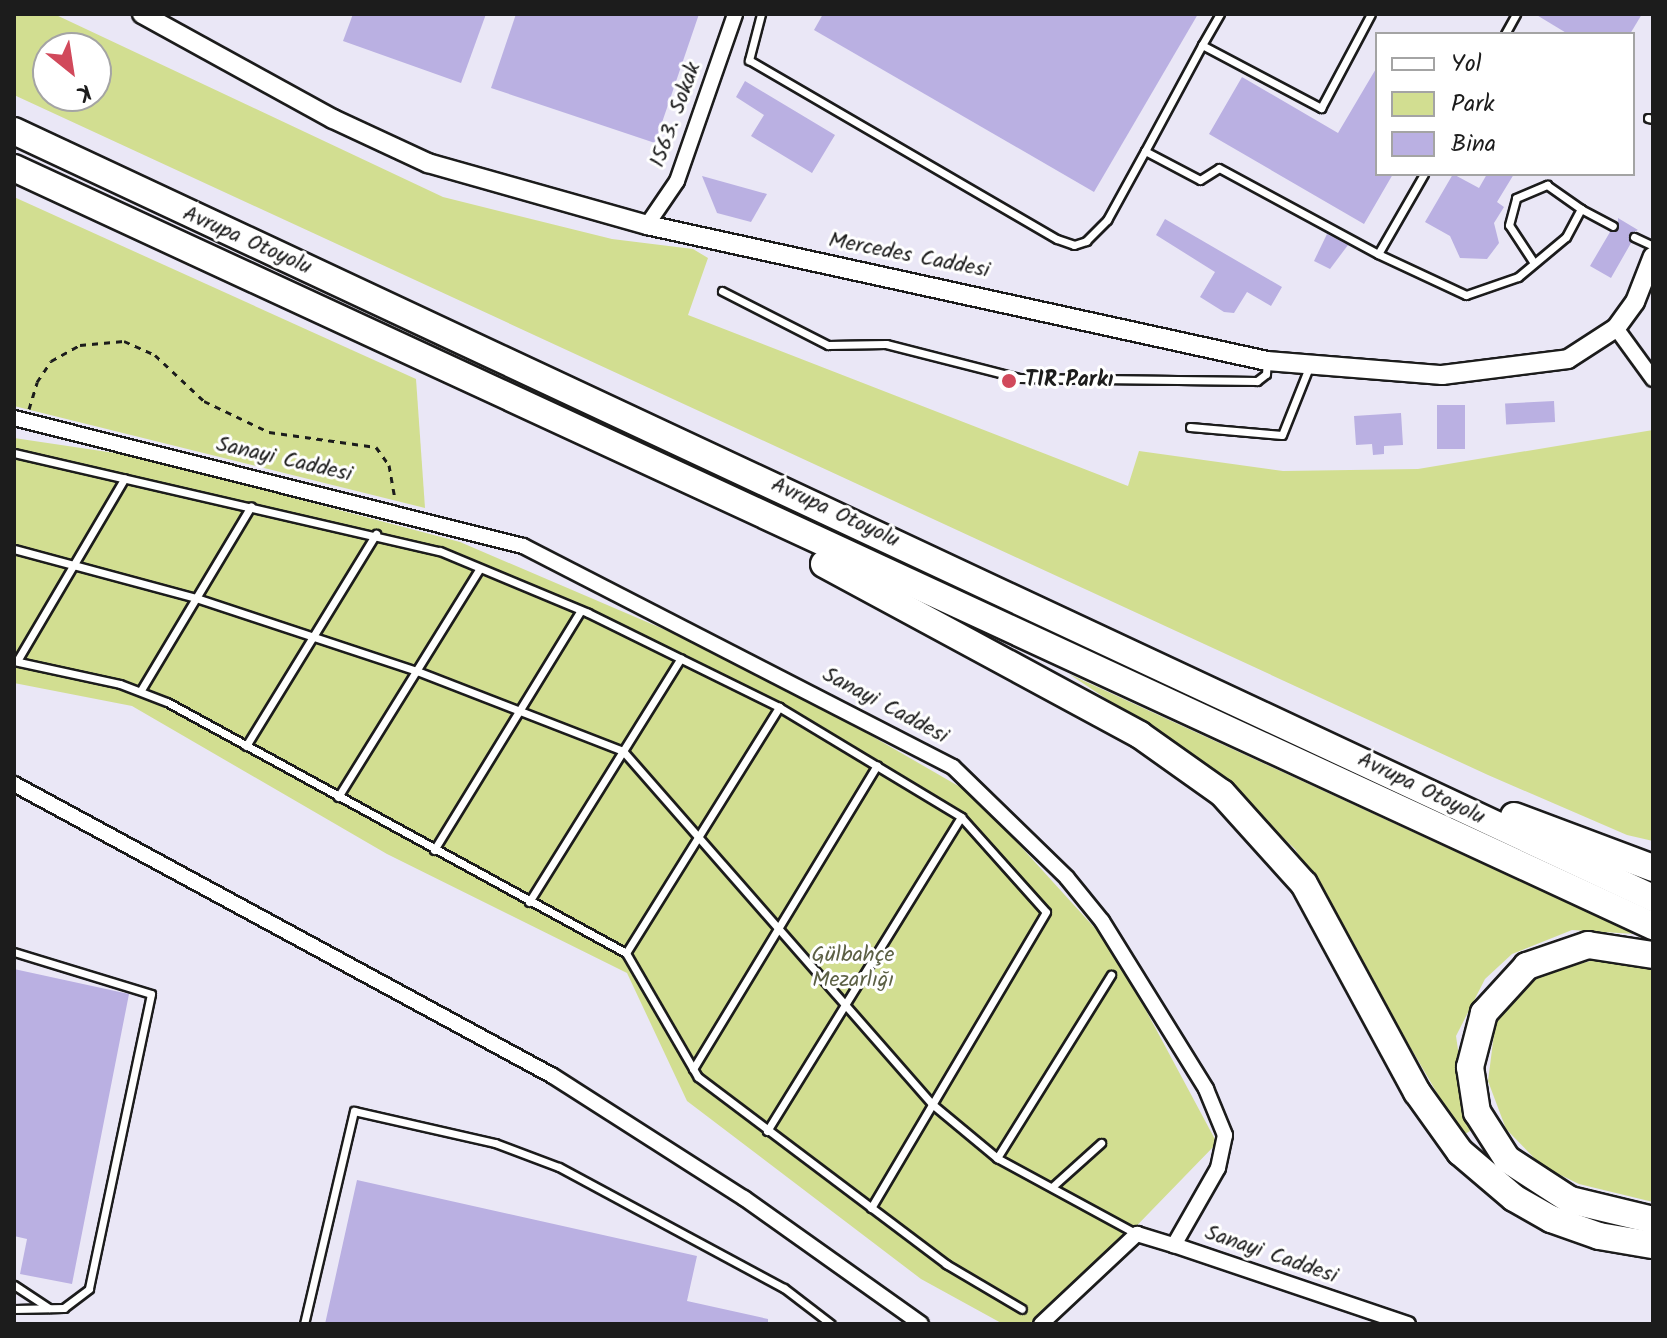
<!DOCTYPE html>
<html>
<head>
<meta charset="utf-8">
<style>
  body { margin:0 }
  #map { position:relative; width:1667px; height:1338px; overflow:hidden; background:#eae7f6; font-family:Kalam,sans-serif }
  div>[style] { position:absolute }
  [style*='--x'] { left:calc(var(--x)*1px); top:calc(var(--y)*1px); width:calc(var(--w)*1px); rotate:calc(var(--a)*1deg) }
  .green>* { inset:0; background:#d2de91 }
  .building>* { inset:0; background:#bab0e2; transform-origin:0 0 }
  .path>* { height:3px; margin-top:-1.5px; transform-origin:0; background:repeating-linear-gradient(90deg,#1c1c1c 0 6px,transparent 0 12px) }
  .roads { filter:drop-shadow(2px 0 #1c1c1c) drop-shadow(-2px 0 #1c1c1c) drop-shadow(0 2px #1c1c1c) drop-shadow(0 -2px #1c1c1c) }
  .service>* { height:7px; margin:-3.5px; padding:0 3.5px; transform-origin:3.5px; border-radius:3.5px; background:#fff }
  .minor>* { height:14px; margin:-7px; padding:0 7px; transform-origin:7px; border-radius:7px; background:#fff }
  .tertiary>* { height:18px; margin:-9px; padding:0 9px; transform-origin:9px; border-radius:9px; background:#fff }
  .motorway>* { height:26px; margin:-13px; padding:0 13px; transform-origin:13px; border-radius:13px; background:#fff }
  .dots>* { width:22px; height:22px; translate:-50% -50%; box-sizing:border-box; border:4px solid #fff; border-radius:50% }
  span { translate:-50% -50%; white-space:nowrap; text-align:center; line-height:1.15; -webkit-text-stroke:6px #fff; paint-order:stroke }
  .street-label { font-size:22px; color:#1c1c1c }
  .poi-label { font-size:22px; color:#1c1c1c; font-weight:700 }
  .left { translate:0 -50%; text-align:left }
  .park-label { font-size:22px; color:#5c6045 }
  .frame { position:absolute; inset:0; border:16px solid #1c1c1c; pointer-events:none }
  .legend { position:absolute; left:1375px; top:32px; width:260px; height:144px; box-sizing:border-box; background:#fff; border:2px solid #a4a4a4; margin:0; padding:10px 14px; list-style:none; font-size:24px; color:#1c1c1c }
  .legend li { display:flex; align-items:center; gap:16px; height:40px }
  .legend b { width:40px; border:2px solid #a4a4a4 }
  .north { position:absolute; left:32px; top:32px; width:80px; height:80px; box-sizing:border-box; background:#fff; border:2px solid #a4a4a4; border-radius:50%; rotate:150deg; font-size:22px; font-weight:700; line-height:32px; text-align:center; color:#1c1c1c }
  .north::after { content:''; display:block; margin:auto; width:28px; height:36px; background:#d1495b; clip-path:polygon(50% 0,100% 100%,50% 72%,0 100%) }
</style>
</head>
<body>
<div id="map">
  <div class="green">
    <i style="clip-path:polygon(evenodd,14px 14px,54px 14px,443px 197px,612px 239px,693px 249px,708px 258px,688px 315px,1128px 486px,1139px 451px,1283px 471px,1418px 469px,1653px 430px,1653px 841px,1627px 835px,1488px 775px,14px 95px,14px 14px,96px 48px,96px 96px,48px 96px,48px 48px,96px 48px)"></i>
    <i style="clip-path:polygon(14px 197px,416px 379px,425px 508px,14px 406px)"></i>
    <i style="clip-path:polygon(14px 438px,135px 456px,460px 542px,752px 667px,974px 795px,1112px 947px,1217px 1143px,1051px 1314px,1034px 1324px,1003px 1324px,921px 1279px,687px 1101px,627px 973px,387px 854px,132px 706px,14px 683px)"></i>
    <i style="clip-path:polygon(1069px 674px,1635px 934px,1572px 930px,1512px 954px,1485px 979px,1456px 1036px,1470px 1131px,1462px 1136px,1295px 849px,1206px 765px)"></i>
    <i style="clip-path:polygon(1610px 956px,1653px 968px,1653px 1202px,1579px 1184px,1542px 1166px,1506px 1129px,1488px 1081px,1495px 1026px,1511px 998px,1536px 975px)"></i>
  </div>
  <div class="building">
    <i style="clip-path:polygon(353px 14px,486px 14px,461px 83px,343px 41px)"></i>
    <i style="clip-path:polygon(516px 14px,699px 14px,655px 143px,491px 88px)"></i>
    <i style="clip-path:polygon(823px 14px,1198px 14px,1094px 192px,814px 30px)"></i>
    <i style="clip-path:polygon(1535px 14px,1642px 14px,1630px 34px,1568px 34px)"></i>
    <i style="clip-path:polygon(1377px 67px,1377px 174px,1393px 174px,1364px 224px,1209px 134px,1242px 77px,1338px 133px)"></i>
    <i style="clip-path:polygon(745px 81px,835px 135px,812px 173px,751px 136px,764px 115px,736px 97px)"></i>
    <i style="clip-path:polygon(1453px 174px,1479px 188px,1487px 174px,1514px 174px,1497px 202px,1504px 207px,1494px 223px,1499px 243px,1487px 259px,1460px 258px,1450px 236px,1425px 222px)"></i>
    <i style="clip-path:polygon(702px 176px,767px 194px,751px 222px,717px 213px)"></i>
    <i style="clip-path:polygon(1618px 218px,1638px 230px,1629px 234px,1631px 243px,1611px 278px,1590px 266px,1610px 232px,1618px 230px)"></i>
    <i style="clip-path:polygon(1165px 219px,1282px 287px,1271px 306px,1247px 292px,1234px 313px,1224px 312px,1200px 297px,1215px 272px,1156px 235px)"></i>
    <i style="clip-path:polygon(1327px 234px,1348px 245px,1330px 269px,1314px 261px)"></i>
    <i style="left:1554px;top:401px;width:21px;height:49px;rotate:87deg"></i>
    <i style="left:1437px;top:405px;width:28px;height:44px"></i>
    <i style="clip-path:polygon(1401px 413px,1403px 445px,1384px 446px,1384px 454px,1373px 455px,1372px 444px,1356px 445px,1354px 416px)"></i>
    <i style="clip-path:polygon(14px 969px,129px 994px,72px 1284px,20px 1274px,27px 1239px,14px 1236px)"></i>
    <i style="clip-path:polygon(357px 1180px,697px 1256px,687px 1301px,768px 1319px,768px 1324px,325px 1324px)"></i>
  </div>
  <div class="path">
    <i style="--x:29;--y:409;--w:28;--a:-73"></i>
    <i style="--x:37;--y:382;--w:25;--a:-56"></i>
    <i style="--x:51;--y:361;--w:33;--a:-29"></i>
    <i style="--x:80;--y:345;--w:44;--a:-5.2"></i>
    <i style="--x:124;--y:341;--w:34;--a:24"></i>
    <i style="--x:155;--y:355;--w:67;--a:43.2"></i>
    <i style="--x:204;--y:401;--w:72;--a:25.5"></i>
    <i style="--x:269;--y:432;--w:108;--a:8"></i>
    <i style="--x:376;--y:447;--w:22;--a:54"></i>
    <i style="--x:389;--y:465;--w:34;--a:80"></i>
  </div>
  <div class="roads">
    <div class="service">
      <i style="--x:761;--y:14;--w:48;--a:104.6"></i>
      <i style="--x:749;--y:60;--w:356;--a:30.2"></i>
      <i style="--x:1057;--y:239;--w:18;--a:19"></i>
      <i style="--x:1074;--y:245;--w:13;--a:-18"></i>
      <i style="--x:1086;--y:241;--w:30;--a:-45"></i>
      <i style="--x:1107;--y:220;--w:79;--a:-61.2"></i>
      <i style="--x:1145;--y:151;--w:62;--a:27.8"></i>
      <i style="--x:1200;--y:180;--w:22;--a:-32"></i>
      <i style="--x:1219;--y:168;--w:181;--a:28.4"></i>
      <i style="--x:1505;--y:34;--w:23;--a:-61"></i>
      <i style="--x:1202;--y:45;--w:36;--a:-60"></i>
      <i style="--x:1648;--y:118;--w:5;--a:11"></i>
      <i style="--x:1145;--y:151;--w:120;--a:-61.7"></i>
      <i style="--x:1202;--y:45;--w:135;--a:27.9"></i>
      <i style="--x:1321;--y:108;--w:106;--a:-62"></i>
      <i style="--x:1424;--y:174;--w:92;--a:119.9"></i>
      <i style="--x:1378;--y:254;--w:97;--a:25"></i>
      <i style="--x:1466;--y:295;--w:55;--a:-19.1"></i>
      <i style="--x:1518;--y:277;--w:62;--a:-39.8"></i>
      <i style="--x:1566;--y:237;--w:32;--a:-62"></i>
      <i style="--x:1581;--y:209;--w:36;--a:28"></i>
      <i style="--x:1634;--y:237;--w:21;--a:25"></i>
      <i style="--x:1534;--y:263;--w:45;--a:-123.3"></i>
      <i style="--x:1509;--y:225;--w:28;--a:-75"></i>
      <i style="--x:1516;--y:198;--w:34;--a:-23"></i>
      <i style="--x:1547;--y:185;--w:42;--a:35.2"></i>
      <i style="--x:722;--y:291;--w:119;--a:27"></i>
      <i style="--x:828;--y:345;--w:58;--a:-1"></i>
      <i style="--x:886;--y:344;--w:137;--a:14.3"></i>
      <i style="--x:1019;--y:378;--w:238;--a:0.7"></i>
      <i style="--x:1257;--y:381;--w:11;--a:-38"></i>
      <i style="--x:1266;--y:374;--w:13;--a:-86"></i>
      <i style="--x:1190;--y:427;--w:92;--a:5"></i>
      <i style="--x:1282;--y:435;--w:73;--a:-68.3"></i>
      <i style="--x:14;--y:453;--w:437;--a:13"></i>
      <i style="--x:440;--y:551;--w:160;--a:22.7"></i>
      <i style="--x:588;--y:613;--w:213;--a:26.2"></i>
      <i style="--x:779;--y:707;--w:213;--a:31.1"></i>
      <i style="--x:961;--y:817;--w:127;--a:48.2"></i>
      <i style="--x:1046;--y:912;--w:344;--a:120.6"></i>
      <i style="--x:14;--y:549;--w:188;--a:15.1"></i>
      <i style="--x:196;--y:598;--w:233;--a:18.3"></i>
      <i style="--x:417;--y:671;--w:221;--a:21.2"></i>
      <i style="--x:623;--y:751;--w:469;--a:48.8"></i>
      <i style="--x:932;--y:1104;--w:85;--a:39.7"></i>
      <i style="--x:997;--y:1158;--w:159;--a:28.5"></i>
      <i style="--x:14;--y:661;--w:108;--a:12.2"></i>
      <i style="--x:120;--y:684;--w:50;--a:21"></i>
      <i style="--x:167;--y:702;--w:523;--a:28.67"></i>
      <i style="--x:626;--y:953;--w:143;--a:59.9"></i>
      <i style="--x:698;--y:1077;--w:311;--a:37"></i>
      <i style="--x:946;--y:1264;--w:88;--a:30.6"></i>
      <i style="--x:17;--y:661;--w:212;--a:-59.5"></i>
      <i style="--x:141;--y:690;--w:214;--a:-59.1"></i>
      <i style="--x:246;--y:746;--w:249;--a:-58.5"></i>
      <i style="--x:338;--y:797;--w:269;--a:-58.2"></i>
      <i style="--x:434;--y:850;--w:281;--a:-58.5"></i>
      <i style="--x:529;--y:902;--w:287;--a:-58.1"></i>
      <i style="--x:14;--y:952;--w:143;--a:17"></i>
      <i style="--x:151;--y:994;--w:301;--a:101.9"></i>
      <i style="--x:89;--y:1289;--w:31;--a:143"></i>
      <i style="--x:64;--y:1308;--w:50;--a:178.9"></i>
      <i style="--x:626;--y:953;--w:290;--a:-58.1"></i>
      <i style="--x:693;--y:1069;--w:355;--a:-58.8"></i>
      <i style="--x:767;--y:1131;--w:369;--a:-58.3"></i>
      <i style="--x:997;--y:1158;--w:216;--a:-58.1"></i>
      <i style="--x:1052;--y:1187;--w:66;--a:-41.9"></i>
      <i style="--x:14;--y:1285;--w:42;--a:33.3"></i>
      <i style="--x:304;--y:1324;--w:219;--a:-76.8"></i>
      <i style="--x:354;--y:1111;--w:145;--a:12.8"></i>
      <i style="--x:495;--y:1143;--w:68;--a:20.6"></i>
      <i style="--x:559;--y:1167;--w:255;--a:28.3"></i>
      <i style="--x:784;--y:1288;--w:59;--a:37.5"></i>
    </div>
    <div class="minor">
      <i style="--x:647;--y:225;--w:53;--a:-55.7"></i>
      <i style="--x:677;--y:181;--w:177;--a:-70.8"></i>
      <i style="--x:1616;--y:328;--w:63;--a:54"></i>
      <i style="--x:14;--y:418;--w:525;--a:14.12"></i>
      <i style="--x:523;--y:546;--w:483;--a:27.2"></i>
      <i style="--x:953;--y:767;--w:159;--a:44.2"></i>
      <i style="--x:1067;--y:878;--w:55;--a:50.9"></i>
      <i style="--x:1102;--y:921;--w:198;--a:58.2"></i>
      <i style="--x:1206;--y:1089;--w:50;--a:67.6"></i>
      <i style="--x:1225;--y:1135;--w:34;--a:102"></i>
      <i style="--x:1218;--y:1168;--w:89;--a:119.7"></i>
      <i style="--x:1174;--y:1245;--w:247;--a:18.7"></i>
      <i style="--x:14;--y:784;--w:613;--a:28.45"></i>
      <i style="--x:553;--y:1076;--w:227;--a:32.6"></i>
      <i style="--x:744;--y:1198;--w:217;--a:35.4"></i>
      <i style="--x:1041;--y:1324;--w:132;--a:-43.2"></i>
      <i style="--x:1137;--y:1234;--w:39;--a:17"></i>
    </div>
    <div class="tertiary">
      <i style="--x:142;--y:14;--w:218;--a:28.8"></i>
      <i style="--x:333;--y:119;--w:105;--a:24.9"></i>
      <i style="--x:428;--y:163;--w:228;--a:15.8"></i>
      <i style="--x:647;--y:225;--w:635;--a:12.37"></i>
      <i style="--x:1267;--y:361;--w:176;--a:4.6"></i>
      <i style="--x:1442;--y:375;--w:127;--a:-7.2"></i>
      <i style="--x:1568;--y:359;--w:57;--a:-32.9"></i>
      <i style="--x:1616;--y:328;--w:32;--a:-54"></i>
      <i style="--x:1635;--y:302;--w:49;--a:-68.6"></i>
    </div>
    <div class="motorway">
      <i style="--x:14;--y:131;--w:1810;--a:25.08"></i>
      <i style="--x:14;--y:168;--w:1806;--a:24.82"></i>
      <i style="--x:824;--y:564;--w:359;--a:28.4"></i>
      <i style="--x:1140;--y:735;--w:100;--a:35.3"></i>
      <i style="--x:1222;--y:793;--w:122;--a:48"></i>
      <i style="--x:1304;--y:884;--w:237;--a:61.5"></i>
      <i style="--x:1417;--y:1092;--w:74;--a:54.4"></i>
      <i style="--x:1460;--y:1152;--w:71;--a:40.4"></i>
      <i style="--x:1514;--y:1198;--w:43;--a:29.6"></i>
      <i style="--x:1551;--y:1219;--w:51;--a:19.5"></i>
      <i style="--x:1599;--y:1236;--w:55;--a:9.5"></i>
      <i style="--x:1514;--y:816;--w:148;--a:20.5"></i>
      <i style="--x:1653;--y:955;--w:66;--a:-171.3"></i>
      <i style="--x:1588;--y:945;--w:65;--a:161"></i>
      <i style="--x:1527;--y:966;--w:64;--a:132.5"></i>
      <i style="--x:1484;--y:1013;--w:56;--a:104.5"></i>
      <i style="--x:1470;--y:1067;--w:46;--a:81.2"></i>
      <i style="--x:1477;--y:1112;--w:56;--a:57.4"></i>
      <i style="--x:1507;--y:1159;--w:75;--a:33.1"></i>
      <i style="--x:1570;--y:1200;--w:85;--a:13.5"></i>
    </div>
  </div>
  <div class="dots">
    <i style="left:1009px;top:381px;background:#d1495b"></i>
  </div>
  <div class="street-label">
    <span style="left:676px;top:115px;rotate:-70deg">1563. Sokak</span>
    <span style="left:247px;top:241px;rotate:24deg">Avrupa Otoyolu</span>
    <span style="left:909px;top:256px;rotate:11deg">Mercedes Caddesi</span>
    <span style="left:284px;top:460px;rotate:13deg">Sanayi Caddesi</span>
    <span style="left:835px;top:513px;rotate:25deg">Avrupa Otoyolu</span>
    <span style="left:885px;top:706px;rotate:28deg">Sanayi Caddesi</span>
    <span style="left:1421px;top:789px;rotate:26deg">Avrupa Otoyolu</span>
    <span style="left:1271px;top:1255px;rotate:19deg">Sanayi Caddesi</span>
  </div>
  <div class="poi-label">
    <span class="left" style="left:1025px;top:381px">TIR Parkı</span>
  </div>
  <div class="park-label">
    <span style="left:853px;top:968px">Gülbahçe<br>Mezarlığı</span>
  </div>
  <div class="frame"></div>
  <ul class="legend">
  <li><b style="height:10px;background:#fff"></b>Yol</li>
  <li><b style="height:22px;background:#d2de91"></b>Park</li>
  <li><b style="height:22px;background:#bab0e2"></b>Bina</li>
  </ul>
  <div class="north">K</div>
</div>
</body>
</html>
